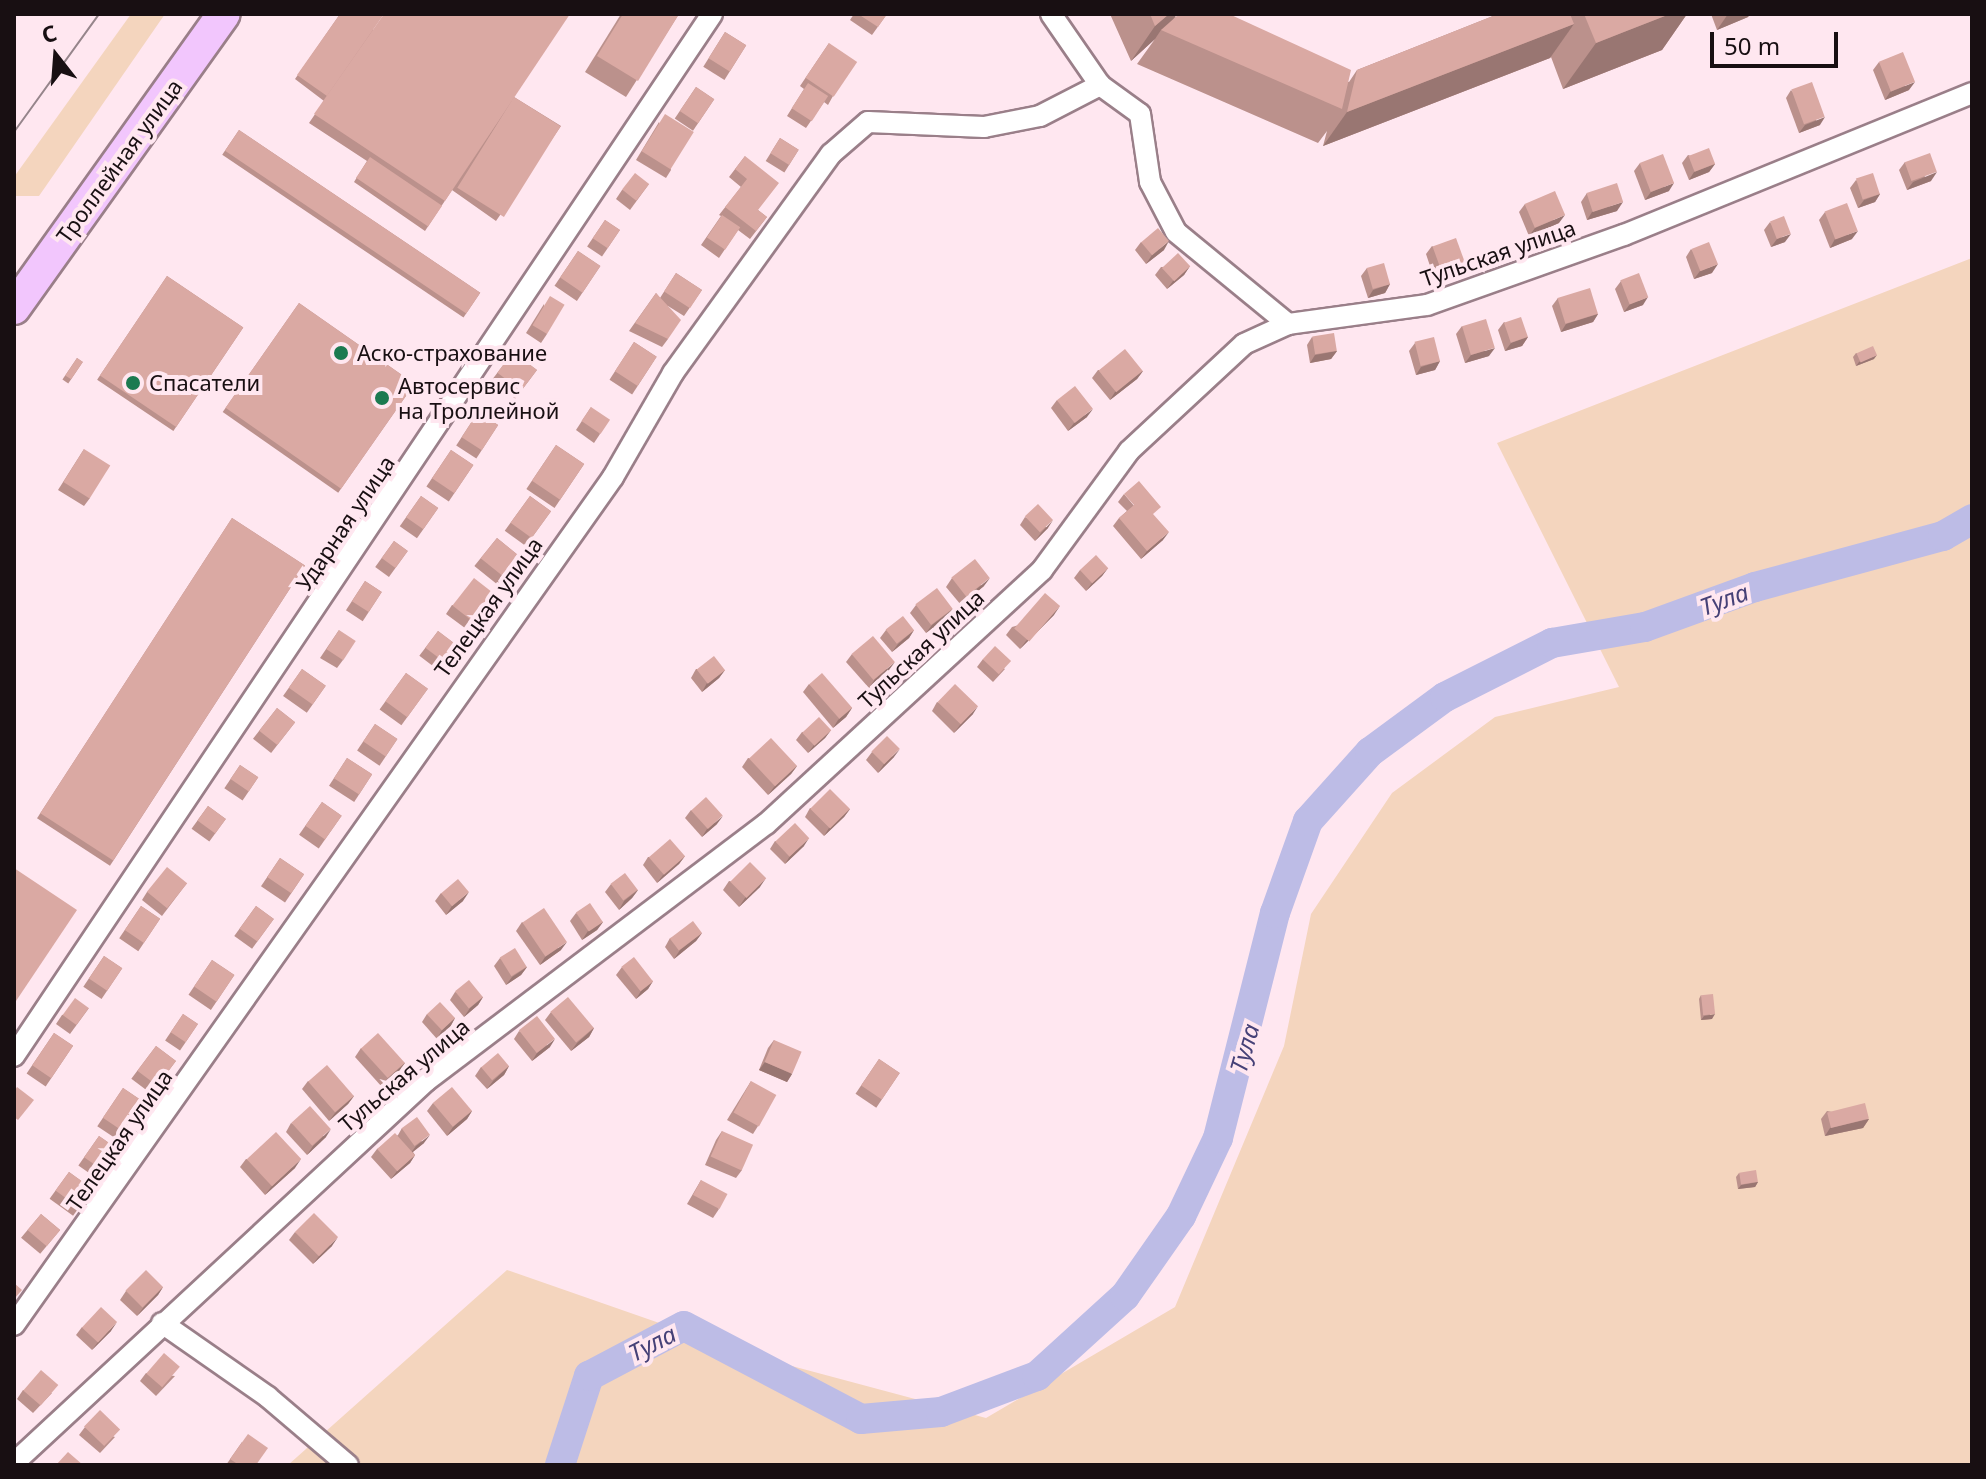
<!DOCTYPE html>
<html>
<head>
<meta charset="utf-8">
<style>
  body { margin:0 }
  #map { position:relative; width:1986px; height:1479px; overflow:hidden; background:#ffe7f0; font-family:"Noto Sans",sans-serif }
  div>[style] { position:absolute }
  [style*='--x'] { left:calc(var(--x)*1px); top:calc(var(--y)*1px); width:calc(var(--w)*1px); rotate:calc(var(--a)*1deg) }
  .green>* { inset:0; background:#f4d5be }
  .river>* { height:30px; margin:-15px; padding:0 15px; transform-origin:15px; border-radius:15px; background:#bdbce6 }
  .roads { filter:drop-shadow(2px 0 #9a7f89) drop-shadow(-2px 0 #9a7f89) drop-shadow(0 2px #9a7f89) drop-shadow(0 -2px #9a7f89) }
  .minor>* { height:20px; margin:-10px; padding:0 10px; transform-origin:10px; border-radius:10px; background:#fff }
  .primary>* { height:32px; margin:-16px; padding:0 16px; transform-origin:16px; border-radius:16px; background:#f2c6fd }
  .tram>* { height:2px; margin:-1px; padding:0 1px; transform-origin:1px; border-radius:1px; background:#96858b }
  .wall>* { inset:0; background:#bb918c; transform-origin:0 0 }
  .shaded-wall>* { inset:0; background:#997672 }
  .building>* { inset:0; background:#daa9a3; transform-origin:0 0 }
  .dots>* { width:22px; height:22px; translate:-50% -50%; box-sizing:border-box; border:4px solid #ffe7f0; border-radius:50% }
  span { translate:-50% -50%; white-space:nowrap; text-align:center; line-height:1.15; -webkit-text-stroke:8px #ffe7f0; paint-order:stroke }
  .street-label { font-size:22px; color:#180f12 }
  .poi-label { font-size:22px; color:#180f12 }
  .left { translate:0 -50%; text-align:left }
  .water-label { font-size:24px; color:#464177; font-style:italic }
  .frame { position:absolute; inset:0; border:16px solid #180f12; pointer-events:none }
  .north { position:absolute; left:16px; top:16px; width:80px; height:80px; -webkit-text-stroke:6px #ffe7f0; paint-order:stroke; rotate:343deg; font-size:22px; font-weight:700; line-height:32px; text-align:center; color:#180f12 }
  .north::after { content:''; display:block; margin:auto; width:28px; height:36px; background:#180f12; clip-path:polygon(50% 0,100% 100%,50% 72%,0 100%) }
  .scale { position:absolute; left:1710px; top:32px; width:128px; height:36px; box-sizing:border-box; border:4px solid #180f12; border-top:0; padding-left:10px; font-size:24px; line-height:28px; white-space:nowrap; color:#180f12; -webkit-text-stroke:6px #ffe7f0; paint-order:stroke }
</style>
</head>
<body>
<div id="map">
  <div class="green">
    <i style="clip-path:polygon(131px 14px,165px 14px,39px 196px,14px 196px,14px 177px)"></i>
    <i style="clip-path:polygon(1972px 258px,1972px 1465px,288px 1465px,507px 1270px,751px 1355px,986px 1418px,1175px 1307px,1284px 1046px,1311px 914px,1392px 793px,1495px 717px,1619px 687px,1497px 443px)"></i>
  </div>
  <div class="river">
    <i style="--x:560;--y:1465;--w:94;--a:-72"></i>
    <i style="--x:589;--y:1376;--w:107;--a:-27.8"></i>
    <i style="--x:684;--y:1326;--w:200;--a:27.7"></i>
    <i style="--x:861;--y:1419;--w:80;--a:-5"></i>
    <i style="--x:941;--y:1412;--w:103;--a:-20.6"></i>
    <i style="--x:1037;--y:1376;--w:119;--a:-42.3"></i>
    <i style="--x:1125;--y:1296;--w:98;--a:-55"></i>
    <i style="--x:1181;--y:1216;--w:86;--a:-64.6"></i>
    <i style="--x:1218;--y:1138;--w:232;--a:-75.8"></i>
    <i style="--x:1275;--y:913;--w:98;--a:-70.3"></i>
    <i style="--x:1308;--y:821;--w:93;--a:-48.1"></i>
    <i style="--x:1370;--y:752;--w:93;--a:-36.3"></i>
    <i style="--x:1445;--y:697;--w:120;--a:-26.8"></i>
    <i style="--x:1552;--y:643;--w:94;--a:-9.8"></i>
    <i style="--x:1645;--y:627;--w:117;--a:-20"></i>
    <i style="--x:1755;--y:587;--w:195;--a:-15.2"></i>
    <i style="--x:1943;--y:536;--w:34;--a:-30"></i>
  </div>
  <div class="roads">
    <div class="minor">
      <i style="--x:1051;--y:14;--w:86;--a:55.4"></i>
      <i style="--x:1100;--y:85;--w:49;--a:35.9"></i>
      <i style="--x:1140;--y:114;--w:69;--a:81.6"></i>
      <i style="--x:1150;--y:182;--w:56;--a:62.5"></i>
      <i style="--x:1176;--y:232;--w:145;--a:39.4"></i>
      <i style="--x:14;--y:1056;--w:1254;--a:-56.18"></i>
      <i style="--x:162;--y:1323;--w:129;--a:34.9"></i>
      <i style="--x:268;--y:1397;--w:105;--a:40.4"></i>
      <i style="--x:14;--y:1325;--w:1038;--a:-54.76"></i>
      <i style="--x:613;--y:477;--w:120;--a:-60"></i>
      <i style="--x:673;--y:373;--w:270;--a:-54.2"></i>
      <i style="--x:831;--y:154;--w:49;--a:-40.9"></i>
      <i style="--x:868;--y:122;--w:116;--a:2.5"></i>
      <i style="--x:984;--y:127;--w:57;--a:-11.1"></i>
      <i style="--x:1040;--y:116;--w:68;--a:-27.3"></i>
      <i style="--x:14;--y:1463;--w:562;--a:-42.84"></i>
      <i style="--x:426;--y:1081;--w:426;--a:-37.1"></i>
      <i style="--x:766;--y:824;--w:375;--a:-42.6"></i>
      <i style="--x:1042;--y:570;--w:147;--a:-53.8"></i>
      <i style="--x:1129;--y:451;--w:157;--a:-42.9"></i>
      <i style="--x:1244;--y:344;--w:48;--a:-24.4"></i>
      <i style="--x:1288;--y:324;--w:140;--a:-7.8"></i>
      <i style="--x:1427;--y:305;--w:209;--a:-19.6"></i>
      <i style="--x:1624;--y:235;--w:376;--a:-22.2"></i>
    </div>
    <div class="primary">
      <i style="--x:14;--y:308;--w:361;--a:-54.5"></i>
    </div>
  </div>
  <div class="tram">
    <i style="--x:14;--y:132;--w:145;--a:-54.2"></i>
  </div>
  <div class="wall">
    <i style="clip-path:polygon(340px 14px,514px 97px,561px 126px,496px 221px,452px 190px,425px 231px,354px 182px,367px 161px,309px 123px,324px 101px,295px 79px)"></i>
    <i style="clip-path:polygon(621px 14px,679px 14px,626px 97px,585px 72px)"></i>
    <i style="clip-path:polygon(854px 14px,887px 14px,872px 35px,850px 20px)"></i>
    <i style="clip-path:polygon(1110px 14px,1177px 14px,1175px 17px,1349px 82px,1357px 70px,1498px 14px,1687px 14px,1662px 50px,1563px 89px,1551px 57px,1550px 58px,1323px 146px,1327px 131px,1318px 143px,1137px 64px,1155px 39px,1131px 61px)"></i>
    <i style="clip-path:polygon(1711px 14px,1750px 14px,1748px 17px,1717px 30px)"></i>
    <i style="left:725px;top:32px;width:25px;height:41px;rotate:32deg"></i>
    <i style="clip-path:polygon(829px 43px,833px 96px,828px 105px,824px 102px,806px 128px,787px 116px,804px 89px,800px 86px)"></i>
    <i style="clip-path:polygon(1879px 62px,1909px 90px,1885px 100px,1873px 70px)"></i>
    <i style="left:696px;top:87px;width:22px;height:38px;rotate:34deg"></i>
    <i style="clip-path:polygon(1791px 90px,1820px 125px,1799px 133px,1786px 98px)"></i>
    <i style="clip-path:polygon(659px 122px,671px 170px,666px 178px,636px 160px)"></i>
    <i style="left:239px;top:130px;width:291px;height:30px;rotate:34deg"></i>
    <i style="left:780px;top:138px;width:22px;height:27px;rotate:32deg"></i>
    <i style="clip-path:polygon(1688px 155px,1715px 164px,1709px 172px,1689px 180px,1682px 163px)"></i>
    <i style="clip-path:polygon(745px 156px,758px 210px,767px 217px,750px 239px,738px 230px,719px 258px,701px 245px,721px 216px,719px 215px,741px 187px,729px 177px)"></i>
    <i style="clip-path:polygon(1905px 162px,1931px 181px,1907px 190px,1899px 170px)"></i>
    <i style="clip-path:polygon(1640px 163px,1669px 191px,1645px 200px,1634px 171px)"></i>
    <i style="clip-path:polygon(1856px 180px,1880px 194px,1875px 202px,1858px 208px,1850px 188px)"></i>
    <i style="clip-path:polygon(649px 184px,630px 210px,616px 199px,622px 190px)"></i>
    <i style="clip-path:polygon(1587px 193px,1617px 211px,1587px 220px,1581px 202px)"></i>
    <i style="clip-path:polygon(1525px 204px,1559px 223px,1529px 236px,1519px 212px)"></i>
    <i style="clip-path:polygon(1825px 212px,1852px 239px,1830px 248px,1819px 220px)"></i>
    <i style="left:605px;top:220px;width:18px;height:32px;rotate:34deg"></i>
    <i style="clip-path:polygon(1770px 222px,1785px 242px,1771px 247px,1764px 230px)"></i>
    <i style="clip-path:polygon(1141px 242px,1164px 250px,1146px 264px,1135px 250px)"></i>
    <i style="clip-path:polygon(1432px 246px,1467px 268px,1461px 276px,1436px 284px,1426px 254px)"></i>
    <i style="clip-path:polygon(1691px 249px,1712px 273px,1694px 279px,1686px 257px)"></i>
    <i style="left:578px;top:251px;width:27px;height:42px;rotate:34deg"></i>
    <i style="clip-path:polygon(1190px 266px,1184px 275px,1167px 289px,1155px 275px,1161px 267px)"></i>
    <i style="clip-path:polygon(1367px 268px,1390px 284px,1385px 293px,1368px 298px,1361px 276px)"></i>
    <i style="clip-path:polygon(676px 273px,702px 290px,684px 316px,668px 306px,668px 339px,662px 347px,629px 331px,656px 293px,660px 298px)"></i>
    <i style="left:167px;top:276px;width:92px;height:125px;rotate:34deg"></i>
    <i style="clip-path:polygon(1621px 281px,1643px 305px,1624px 312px,1615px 289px)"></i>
    <i style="clip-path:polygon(1558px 298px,1598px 314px,1593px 322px,1561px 332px,1552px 306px)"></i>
    <i style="left:299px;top:303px;width:141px;height:133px;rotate:35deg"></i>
    <i style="clip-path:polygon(544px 304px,547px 334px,541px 343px,526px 333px)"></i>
    <i style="clip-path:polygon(1504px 322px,1528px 337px,1522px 346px,1505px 351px,1498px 330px)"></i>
    <i style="clip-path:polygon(1462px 326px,1489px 356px,1465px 363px,1456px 334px)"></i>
    <i style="clip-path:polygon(1312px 337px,1337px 351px,1331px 359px,1310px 363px,1307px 345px)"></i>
    <i style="left:634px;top:342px;width:27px;height:45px;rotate:33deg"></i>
    <i style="clip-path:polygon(1415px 343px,1440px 361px,1435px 370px,1416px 375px,1409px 351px)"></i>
    <i style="left:513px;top:352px;width:30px;height:36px;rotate:37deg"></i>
    <i style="clip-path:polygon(1856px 353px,1874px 359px,1856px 366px,1853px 357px)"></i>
    <i style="left:77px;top:358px;width:7px;height:26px;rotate:34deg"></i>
    <i style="clip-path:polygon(1098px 370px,1143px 371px,1137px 379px,1110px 400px,1092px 378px)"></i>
    <i style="clip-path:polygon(1057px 400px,1087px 417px,1068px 431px,1051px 408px)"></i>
    <i style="clip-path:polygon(591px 407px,600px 434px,594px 443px,576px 430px)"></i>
    <i style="left:478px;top:412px;width:24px;height:40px;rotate:33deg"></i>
    <i style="left:556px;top:445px;width:34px;height:53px;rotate:34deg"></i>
    <i style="clip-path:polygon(84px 449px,90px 498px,84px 506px,58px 490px)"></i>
    <i style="left:451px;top:450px;width:27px;height:44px;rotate:34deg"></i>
    <i style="clip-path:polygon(1124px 494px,1163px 540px,1141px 559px,1113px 526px,1119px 518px,1127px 511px,1118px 502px)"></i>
    <i style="left:421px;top:496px;width:21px;height:37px;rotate:35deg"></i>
    <i style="left:530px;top:496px;width:26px;height:43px;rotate:36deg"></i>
    <i style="clip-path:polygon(1025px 517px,1048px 528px,1035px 541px,1020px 525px)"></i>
    <i style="left:232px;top:518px;width:87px;height:358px;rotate:33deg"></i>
    <i style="left:497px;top:538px;width:32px;height:36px;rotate:39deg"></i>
    <i style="left:394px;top:541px;width:17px;height:32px;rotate:36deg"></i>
    <i style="clip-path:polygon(1108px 568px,1102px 576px,1086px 591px,1074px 578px,1080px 570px)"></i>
    <i style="clip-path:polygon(952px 578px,984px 586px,961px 605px,946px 587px)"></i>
    <i style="left:365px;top:581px;width:20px;height:35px;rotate:33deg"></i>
    <i style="clip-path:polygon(491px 604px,469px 631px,446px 614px,452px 605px)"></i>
    <i style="clip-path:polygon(916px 605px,953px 609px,947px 617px,926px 633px,910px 613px)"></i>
    <i style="clip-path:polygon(1054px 615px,1020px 649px,1006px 635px,1012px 627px)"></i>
    <i style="clip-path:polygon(339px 630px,343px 660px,337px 668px,320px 658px)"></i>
    <i style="clip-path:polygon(886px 630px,914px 630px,909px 638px,892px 652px,880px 638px)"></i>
    <i style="left:438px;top:631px;width:26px;height:31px;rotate:37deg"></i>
    <i style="clip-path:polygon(852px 654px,889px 670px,869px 688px,846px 662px)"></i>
    <i style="clip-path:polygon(983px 659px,1005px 669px,993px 682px,977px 667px)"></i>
    <i style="left:302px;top:669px;width:29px;height:33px;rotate:35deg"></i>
    <i style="clip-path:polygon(696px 669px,725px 670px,719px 678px,702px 692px,691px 678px)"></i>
    <i style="left:406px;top:673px;width:27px;height:45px;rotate:36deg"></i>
    <i style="clip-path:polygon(809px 684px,852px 708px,846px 717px,833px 728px,803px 692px)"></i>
    <i style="clip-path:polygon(937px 702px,973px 714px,954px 733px,932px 711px)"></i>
    <i style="left:277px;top:708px;width:23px;height:39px;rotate:38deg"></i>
    <i style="left:375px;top:724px;width:27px;height:32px;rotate:34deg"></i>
    <i style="clip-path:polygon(831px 730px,825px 738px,808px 753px,796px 740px,802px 732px)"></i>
    <i style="clip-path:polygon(872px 752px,894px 757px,878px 773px,866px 760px)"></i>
    <i style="left:347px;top:758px;width:30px;height:33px;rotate:33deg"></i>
    <i style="clip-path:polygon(748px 758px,797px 766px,791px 774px,768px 795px,742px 767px)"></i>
    <i style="left:240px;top:765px;width:22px;height:28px;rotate:34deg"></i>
    <i style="left:322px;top:802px;width:24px;height:40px;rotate:35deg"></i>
    <i style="left:208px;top:806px;width:22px;height:28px;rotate:36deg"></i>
    <i style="clip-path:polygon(810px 808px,850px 809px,844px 817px,824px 836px,805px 817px)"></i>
    <i style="clip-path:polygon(691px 810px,717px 824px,702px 837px,685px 818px)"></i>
    <i style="clip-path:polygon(775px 841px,804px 846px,785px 864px,770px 849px)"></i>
    <i style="clip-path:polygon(685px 856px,679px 864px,657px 883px,643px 865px,648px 857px)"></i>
    <i style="left:280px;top:858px;width:29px;height:34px;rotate:34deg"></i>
    <i style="clip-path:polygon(729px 881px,760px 887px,739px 907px,723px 890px)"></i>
    <i style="clip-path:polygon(187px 883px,162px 916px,142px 900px,147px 892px)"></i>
    <i style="clip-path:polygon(611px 884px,638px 890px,632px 898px,619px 910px,605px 892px)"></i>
    <i style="clip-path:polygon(441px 893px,463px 901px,446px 915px,435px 901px)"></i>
    <i style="left:141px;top:906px;width:23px;height:39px;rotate:34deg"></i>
    <i style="left:256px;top:906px;width:22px;height:37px;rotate:36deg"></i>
    <i style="clip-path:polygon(576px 913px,603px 922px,597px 930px,582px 940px,570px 921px)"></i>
    <i style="clip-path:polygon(522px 922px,561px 950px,540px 965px,516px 931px)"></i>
    <i style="clip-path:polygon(702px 933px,696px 941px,674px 959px,665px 947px,670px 938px)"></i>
    <i style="left:104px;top:956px;width:22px;height:37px;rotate:34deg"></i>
    <i style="clip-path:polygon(500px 958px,527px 967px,521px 975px,506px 985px,494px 966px)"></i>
    <i style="left:212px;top:960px;width:27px;height:42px;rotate:34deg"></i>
    <i style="clip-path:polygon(622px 967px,653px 981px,648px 989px,636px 999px,616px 975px)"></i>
    <i style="clip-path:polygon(455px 992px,483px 997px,478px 1005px,464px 1017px,450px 1000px)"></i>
    <i style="clip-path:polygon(1701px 995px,1712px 1019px,1701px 1020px,1699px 999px)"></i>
    <i style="clip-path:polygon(89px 1008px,70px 1034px,56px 1024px,62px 1015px)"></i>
    <i style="clip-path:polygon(551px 1012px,594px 1028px,589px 1037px,571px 1051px,545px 1020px)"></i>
    <i style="left:183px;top:1014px;width:18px;height:32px;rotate:34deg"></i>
    <i style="clip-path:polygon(427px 1014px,455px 1018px,450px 1027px,437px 1039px,422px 1022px)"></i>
    <i style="clip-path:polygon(519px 1031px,550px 1047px,532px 1061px,514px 1039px)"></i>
    <i style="left:54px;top:1033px;width:23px;height:49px;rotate:34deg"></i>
    <i style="clip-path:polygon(774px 1040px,792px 1074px,787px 1082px,759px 1070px,768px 1048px)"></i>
    <i style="left:156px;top:1046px;width:25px;height:41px;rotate:37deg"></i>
    <i style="clip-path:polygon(361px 1048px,405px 1063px,399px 1071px,382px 1087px,355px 1057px)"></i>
    <i style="left:879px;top:1059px;width:25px;height:42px;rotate:34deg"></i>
    <i style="clip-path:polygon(509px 1066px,504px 1075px,487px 1089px,475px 1076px,481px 1067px)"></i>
    <i style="clip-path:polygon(308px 1081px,354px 1096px,348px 1104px,329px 1121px,302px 1089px)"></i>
    <i style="clip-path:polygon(751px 1081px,758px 1126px,753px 1134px,727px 1120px)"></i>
    <i style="left:123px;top:1088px;width:25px;height:46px;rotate:34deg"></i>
    <i style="clip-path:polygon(433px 1103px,472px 1111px,467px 1119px,447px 1136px,427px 1111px)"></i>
    <i style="clip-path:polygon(1827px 1111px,1869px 1119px,1863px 1128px,1825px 1136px,1821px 1119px)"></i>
    <i style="clip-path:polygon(291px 1123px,326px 1137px,307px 1155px,286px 1132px)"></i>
    <i style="clip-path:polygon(402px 1128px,424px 1143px,413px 1152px,415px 1155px,410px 1163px,391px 1179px,371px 1157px,377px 1149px,398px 1135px)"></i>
    <i style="clip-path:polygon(722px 1131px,742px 1170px,736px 1178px,705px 1165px,716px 1140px)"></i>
    <i style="left:99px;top:1136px;width:21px;height:36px;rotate:35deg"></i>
    <i style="clip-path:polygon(246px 1159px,295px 1168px,265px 1195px,240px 1167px)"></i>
    <i style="left:69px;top:1172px;width:29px;height:33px;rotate:36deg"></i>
    <i style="clip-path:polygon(1739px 1173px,1758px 1182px,1755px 1187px,1738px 1189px,1736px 1177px)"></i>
    <i style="clip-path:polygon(701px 1180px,719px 1209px,713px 1218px,687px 1204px)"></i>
    <i style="left:41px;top:1214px;width:25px;height:31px;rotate:40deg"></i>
    <i style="clip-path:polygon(295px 1232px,332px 1246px,313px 1264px,289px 1240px)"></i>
    <i style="clip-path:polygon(163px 1287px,158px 1295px,137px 1316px,120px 1300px,126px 1291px)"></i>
    <i style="clip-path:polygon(82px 1327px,111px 1331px,92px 1350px,76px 1335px)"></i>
    <i style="clip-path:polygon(146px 1373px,175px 1376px,156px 1396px,140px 1381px)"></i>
    <i style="clip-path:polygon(23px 1390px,52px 1393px,33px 1413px,17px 1399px)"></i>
    <i style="clip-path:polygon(85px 1427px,115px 1437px,100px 1453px,79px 1435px)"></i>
    <i style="clip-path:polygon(242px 1442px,256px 1465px,226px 1465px)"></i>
  </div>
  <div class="shaded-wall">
    <i style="clip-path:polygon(1169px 14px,1177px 14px,1168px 27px,1161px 30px,1155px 39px,1131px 61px,1155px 26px)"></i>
    <i style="clip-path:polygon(1670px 14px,1687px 14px,1662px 50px,1563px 89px,1596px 43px)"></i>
    <i style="clip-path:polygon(1728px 14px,1750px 14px,1748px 17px,1717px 30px)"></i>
    <i style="clip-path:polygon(1574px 24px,1550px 58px,1323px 146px,1347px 112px)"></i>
    <i style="clip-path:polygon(1915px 82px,1909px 90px,1885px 100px,1890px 92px)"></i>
    <i style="clip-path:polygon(1825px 117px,1820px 125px,1799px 133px,1805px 125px)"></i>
    <i style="clip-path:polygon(1715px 164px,1709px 172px,1689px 180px,1694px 172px)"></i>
    <i style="clip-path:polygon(1937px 172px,1931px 181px,1907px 190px,1913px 182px)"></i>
    <i style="clip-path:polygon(1674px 183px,1669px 191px,1645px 200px,1651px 192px)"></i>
    <i style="clip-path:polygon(1880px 194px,1875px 202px,1858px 208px,1864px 200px)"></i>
    <i style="clip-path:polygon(1623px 202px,1617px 211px,1587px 220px,1592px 212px)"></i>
    <i style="clip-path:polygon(1565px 215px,1559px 223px,1529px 236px,1535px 228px)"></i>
    <i style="clip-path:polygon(1858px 231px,1852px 239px,1830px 248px,1835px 239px)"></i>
    <i style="clip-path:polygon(1791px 234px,1785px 242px,1771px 247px,1777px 239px)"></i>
    <i style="clip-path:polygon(1169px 241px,1164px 250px,1146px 264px,1152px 255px)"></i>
    <i style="clip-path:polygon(1718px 264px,1712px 273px,1694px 279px,1700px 271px)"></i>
    <i style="clip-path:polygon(1190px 266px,1184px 275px,1167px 289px,1173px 281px)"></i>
    <i style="clip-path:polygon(1467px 268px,1461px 276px,1436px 284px,1442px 276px)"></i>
    <i style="clip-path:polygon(1390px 284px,1385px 293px,1368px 298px,1373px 290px)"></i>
    <i style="clip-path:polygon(1648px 297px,1643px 305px,1624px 312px,1630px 304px)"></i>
    <i style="clip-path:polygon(1598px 314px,1593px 322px,1561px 332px,1566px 324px)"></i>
    <i style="clip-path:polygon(1528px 337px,1522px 346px,1505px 351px,1511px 343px)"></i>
    <i style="clip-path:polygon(1495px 348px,1489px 356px,1465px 363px,1471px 355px)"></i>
    <i style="clip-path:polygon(1337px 351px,1331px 359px,1310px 363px,1315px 355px)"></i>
    <i style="clip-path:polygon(1877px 355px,1874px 359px,1856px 366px,1859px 362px)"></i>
    <i style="clip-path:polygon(1440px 361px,1435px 370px,1416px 375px,1421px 367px)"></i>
    <i style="clip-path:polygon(1143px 371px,1137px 379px,1110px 400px,1115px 392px)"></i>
    <i style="clip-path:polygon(1093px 409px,1087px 417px,1068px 431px,1074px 423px)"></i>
    <i style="clip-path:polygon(1053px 520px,1048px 528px,1035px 541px,1041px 533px)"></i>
    <i style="clip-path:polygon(1169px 532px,1163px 540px,1141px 559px,1147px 551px)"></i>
    <i style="clip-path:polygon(1108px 568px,1102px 576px,1086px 591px,1092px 583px)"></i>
    <i style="clip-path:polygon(990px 578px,984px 586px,961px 605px,967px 597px)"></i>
    <i style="clip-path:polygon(1060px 606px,1054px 615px,1020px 649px,1026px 641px)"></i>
    <i style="clip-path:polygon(953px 609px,947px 617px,926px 633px,932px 625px)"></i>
    <i style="clip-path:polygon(914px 630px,909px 638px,892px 652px,898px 644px)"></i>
    <i style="clip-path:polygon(895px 662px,889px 670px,869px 688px,875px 679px)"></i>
    <i style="clip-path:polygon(725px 670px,719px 678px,702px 692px,707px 683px)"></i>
    <i style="clip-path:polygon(978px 706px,973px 714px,954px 733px,960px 725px)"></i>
    <i style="clip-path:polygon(852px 708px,846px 717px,833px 728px,838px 720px)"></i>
    <i style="clip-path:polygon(831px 730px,825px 738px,808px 753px,814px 745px)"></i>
    <i style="clip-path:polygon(900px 749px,894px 757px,878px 773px,884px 764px)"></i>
    <i style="clip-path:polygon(797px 766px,791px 774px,768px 795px,774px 787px)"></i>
    <i style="clip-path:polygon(850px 809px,844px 817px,824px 836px,829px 828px)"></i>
    <i style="clip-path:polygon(723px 816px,717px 824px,702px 837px,707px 829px)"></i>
    <i style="clip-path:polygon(809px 838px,804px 846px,785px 864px,790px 856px)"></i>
    <i style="clip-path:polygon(685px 856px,679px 864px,657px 883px,663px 875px)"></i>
    <i style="clip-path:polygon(766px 878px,760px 887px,739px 907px,745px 898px)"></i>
    <i style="clip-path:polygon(638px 890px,632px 898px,619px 910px,624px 901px)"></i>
    <i style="clip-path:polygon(469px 892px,463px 901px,446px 915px,452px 906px)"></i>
    <i style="clip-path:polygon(603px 922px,597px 930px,582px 940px,588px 931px)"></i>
    <i style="clip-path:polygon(702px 933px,696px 941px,674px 959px,680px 950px)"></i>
    <i style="clip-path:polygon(567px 942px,561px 950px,540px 965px,545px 957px)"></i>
    <i style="clip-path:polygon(527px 967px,521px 975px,506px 985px,512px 977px)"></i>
    <i style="clip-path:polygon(653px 981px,648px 989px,636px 999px,641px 991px)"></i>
    <i style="clip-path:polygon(483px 997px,478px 1005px,464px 1017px,470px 1008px)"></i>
    <i style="clip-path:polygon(1715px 1014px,1712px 1019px,1701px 1020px,1704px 1016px)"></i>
    <i style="clip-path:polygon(455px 1018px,450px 1027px,437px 1039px,442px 1030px)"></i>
    <i style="clip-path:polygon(594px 1028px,589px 1037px,571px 1051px,577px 1043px)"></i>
    <i style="clip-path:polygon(555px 1039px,550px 1047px,532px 1061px,537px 1053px)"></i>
    <i style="clip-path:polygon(765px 1062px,792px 1074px,787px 1082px,759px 1070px)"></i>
    <i style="clip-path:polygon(405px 1063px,399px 1071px,382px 1087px,387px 1079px)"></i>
    <i style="clip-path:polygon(509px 1066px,504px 1075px,487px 1089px,493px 1081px)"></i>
    <i style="clip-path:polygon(354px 1096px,348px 1104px,329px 1121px,335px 1113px)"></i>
    <i style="clip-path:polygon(472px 1111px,467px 1119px,447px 1136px,453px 1127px)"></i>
    <i style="clip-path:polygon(1869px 1119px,1863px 1128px,1825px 1136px,1830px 1128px)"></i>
    <i style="clip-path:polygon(331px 1129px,326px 1137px,307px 1155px,313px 1146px)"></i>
    <i style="clip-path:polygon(430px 1135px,424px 1143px,410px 1154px,416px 1146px)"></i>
    <i style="clip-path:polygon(415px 1155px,410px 1163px,391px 1179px,397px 1171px)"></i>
    <i style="clip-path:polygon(301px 1159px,295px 1168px,265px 1195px,271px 1187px)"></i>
    <i style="clip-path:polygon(1758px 1182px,1755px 1187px,1738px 1189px,1741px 1185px)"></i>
    <i style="clip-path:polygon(338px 1237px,332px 1246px,313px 1264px,319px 1256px)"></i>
    <i style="clip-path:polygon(163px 1287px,158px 1295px,137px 1316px,143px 1308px)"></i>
    <i style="clip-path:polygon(117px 1322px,111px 1331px,92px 1350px,98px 1342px)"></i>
  </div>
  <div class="building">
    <i style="clip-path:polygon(340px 14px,384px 14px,327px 96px,297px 75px)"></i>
    <i style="clip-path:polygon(384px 14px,570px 14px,445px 201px,314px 114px)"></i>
    <i style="clip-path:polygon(623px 14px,679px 14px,638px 81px,597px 56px)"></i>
    <i style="clip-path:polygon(858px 14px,887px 14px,878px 27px)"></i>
    <i style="clip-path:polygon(1150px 14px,1169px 14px,1155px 26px)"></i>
    <i style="clip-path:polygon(1179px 14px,1229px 14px,1351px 70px,1342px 109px,1161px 30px)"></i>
    <i style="clip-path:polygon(1498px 14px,1570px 14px,1574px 24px,1347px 112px,1357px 70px)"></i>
    <i style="clip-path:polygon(1584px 14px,1670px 14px,1596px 43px)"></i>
    <i style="left:725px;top:32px;width:25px;height:31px;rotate:32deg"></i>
    <i style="left:829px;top:43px;width:34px;height:42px;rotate:34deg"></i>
    <i style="left:1903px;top:52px;width:32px;height:26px;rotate:68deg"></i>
    <i style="left:1812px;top:82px;width:37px;height:22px;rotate:70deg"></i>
    <i style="left:808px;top:83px;width:24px;height:30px;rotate:33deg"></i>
    <i style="left:696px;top:87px;width:22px;height:29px;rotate:34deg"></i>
    <i style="left:514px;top:97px;width:55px;height:107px;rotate:32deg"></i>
    <i style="left:665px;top:114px;width:34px;height:44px;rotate:32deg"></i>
    <i style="left:239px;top:130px;width:291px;height:25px;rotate:34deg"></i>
    <i style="left:780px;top:138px;width:22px;height:18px;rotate:32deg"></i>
    <i style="left:1709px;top:148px;width:17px;height:22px;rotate:69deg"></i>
    <i style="left:1930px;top:153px;width:20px;height:27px;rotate:70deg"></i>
    <i style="left:1663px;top:154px;width:31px;height:25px;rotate:69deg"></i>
    <i style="clip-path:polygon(745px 156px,779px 183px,758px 210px,767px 217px,756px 231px,725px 207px,747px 179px,735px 169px)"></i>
    <i style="left:370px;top:157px;width:87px;height:25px;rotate:34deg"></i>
    <i style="left:635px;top:173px;width:18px;height:21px;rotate:38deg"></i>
    <i style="left:1873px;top:173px;width:22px;height:18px;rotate:72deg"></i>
    <i style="left:1617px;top:183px;width:20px;height:32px;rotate:72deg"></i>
    <i style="left:1555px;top:191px;width:26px;height:33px;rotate:67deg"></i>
    <i style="left:1847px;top:203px;width:30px;height:24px;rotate:69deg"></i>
    <i style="left:722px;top:215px;width:22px;height:27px;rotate:34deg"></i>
    <i style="left:1784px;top:216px;width:19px;height:15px;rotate:69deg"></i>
    <i style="left:605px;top:220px;width:18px;height:22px;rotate:34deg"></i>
    <i style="left:1158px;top:228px;width:17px;height:22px;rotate:50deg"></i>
    <i style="left:1456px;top:238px;width:32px;height:25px;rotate:70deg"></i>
    <i style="left:1709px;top:242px;width:24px;height:19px;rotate:68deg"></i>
    <i style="left:578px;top:251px;width:27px;height:32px;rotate:34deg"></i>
    <i style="left:1178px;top:253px;width:18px;height:22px;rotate:47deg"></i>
    <i style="left:1384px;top:263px;width:22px;height:18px;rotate:74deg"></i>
    <i style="left:676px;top:273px;width:31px;height:22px;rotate:33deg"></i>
    <i style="left:1639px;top:273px;width:26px;height:20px;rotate:69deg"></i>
    <i style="left:167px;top:276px;width:92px;height:120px;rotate:34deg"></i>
    <i style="left:1590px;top:288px;width:27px;height:34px;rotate:73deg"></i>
    <i style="clip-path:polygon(656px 293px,681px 320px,668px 339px,635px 323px)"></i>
    <i style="left:550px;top:296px;width:17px;height:34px;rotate:31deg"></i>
    <i style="left:299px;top:303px;width:141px;height:128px;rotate:35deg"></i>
    <i style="left:1521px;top:317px;width:21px;height:18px;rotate:71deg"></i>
    <i style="left:1486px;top:319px;width:30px;height:25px;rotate:73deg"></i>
    <i style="left:1334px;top:333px;width:18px;height:22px;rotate:81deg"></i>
    <i style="left:1434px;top:337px;width:25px;height:20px;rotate:76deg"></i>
    <i style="left:634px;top:342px;width:27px;height:35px;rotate:33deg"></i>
    <i style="left:1873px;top:346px;width:10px;height:18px;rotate:66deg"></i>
    <i style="left:1125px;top:349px;width:28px;height:34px;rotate:51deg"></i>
    <i style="left:513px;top:352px;width:30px;height:26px;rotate:37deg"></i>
    <i style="left:77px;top:358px;width:7px;height:21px;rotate:34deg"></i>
    <i style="left:1075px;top:386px;width:29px;height:23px;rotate:52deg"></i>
    <i style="left:591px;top:407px;width:23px;height:17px;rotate:34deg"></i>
    <i style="left:478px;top:412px;width:24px;height:30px;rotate:33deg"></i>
    <i style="left:556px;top:445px;width:34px;height:43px;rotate:34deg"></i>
    <i style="left:84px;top:449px;width:31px;height:39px;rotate:32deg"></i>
    <i style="left:451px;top:450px;width:27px;height:34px;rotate:34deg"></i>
    <i style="clip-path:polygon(1139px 481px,1161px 507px,1153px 514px,1169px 532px,1147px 551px,1119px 518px,1134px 505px,1124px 494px)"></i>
    <i style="left:421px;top:496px;width:21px;height:26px;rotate:35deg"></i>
    <i style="left:530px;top:496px;width:26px;height:33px;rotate:36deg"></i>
    <i style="left:1038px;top:504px;width:22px;height:18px;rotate:47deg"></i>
    <i style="left:232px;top:518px;width:87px;height:352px;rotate:33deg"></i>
    <i style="left:497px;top:538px;width:32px;height:26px;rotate:39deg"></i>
    <i style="left:394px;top:541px;width:17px;height:21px;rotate:36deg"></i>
    <i style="left:1096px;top:555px;width:18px;height:22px;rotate:47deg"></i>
    <i style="left:975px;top:559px;width:24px;height:30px;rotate:52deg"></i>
    <i style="left:474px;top:578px;width:28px;height:35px;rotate:38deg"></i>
    <i style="left:365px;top:581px;width:20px;height:24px;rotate:33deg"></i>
    <i style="left:937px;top:588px;width:26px;height:27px;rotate:53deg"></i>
    <i style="left:1045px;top:593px;width:20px;height:47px;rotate:41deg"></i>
    <i style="left:903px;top:616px;width:18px;height:22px;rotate:52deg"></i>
    <i style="left:339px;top:630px;width:20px;height:23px;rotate:33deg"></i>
    <i style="left:438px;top:631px;width:26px;height:21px;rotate:37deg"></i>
    <i style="left:873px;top:636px;width:34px;height:28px;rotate:50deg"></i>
    <i style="left:995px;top:646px;width:22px;height:18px;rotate:43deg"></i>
    <i style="left:714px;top:656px;width:18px;height:22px;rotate:52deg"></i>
    <i style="left:302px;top:669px;width:29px;height:23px;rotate:35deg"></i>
    <i style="left:406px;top:673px;width:27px;height:35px;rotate:36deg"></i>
    <i style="left:822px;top:673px;width:46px;height:17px;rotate:49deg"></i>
    <i style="left:955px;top:684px;width:32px;height:25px;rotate:44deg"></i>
    <i style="left:277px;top:708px;width:23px;height:29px;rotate:38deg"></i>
    <i style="left:819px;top:717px;width:18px;height:23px;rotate:47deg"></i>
    <i style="left:375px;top:724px;width:27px;height:21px;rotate:34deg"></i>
    <i style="left:887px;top:736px;width:18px;height:22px;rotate:45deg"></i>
    <i style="left:771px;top:738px;width:38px;height:30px;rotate:47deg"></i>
    <i style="left:347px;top:758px;width:30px;height:24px;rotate:33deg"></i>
    <i style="left:240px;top:765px;width:22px;height:17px;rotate:34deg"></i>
    <i style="left:830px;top:789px;width:28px;height:28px;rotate:45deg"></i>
    <i style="left:706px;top:797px;width:25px;height:20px;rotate:48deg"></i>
    <i style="left:322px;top:802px;width:24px;height:29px;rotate:35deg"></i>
    <i style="left:208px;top:806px;width:22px;height:18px;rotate:36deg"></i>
    <i style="left:795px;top:823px;width:21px;height:27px;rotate:47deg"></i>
    <i style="left:670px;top:839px;width:23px;height:28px;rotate:49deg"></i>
    <i style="left:280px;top:858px;width:29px;height:23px;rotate:34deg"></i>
    <i style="left:750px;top:862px;width:23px;height:28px;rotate:45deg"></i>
    <i style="left:167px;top:867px;width:26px;height:32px;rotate:39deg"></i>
    <i style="clip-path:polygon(14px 868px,77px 910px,14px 1004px)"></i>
    <i style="left:625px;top:873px;width:21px;height:18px;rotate:53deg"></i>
    <i style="left:458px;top:879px;width:17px;height:22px;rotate:50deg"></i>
    <i style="left:590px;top:903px;width:23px;height:17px;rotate:56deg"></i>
    <i style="left:141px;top:906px;width:23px;height:29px;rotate:34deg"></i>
    <i style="left:256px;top:906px;width:22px;height:28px;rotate:36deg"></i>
    <i style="left:544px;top:908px;width:41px;height:26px;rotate:56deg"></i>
    <i style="left:693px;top:921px;width:15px;height:29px;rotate:53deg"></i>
    <i style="left:515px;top:948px;width:22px;height:18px;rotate:58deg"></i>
    <i style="left:104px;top:956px;width:22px;height:27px;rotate:34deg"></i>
    <i style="left:634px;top:957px;width:31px;height:16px;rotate:52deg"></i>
    <i style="left:212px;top:960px;width:27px;height:32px;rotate:34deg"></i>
    <i style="left:469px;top:980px;width:22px;height:18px;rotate:51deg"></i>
    <i style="left:1713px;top:994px;width:20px;height:12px;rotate:84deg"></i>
    <i style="left:568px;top:997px;width:40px;height:23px;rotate:50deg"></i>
    <i style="left:75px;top:998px;width:17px;height:21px;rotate:36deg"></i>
    <i style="left:440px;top:1002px;width:22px;height:18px;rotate:47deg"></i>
    <i style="left:183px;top:1014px;width:18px;height:22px;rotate:34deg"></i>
    <i style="left:537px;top:1016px;width:29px;height:23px;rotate:52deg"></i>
    <i style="left:54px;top:1033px;width:23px;height:39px;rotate:34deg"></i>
    <i style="left:378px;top:1033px;width:40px;height:23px;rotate:48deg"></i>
    <i style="left:774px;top:1040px;width:30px;height:24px;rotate:23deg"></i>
    <i style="left:156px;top:1046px;width:25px;height:31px;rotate:37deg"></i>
    <i style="left:498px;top:1053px;width:17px;height:22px;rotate:50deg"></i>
    <i style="left:879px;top:1059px;width:25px;height:32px;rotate:34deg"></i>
    <i style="left:327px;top:1065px;width:41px;height:25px;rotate:49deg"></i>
    <i style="left:751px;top:1081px;width:29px;height:36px;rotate:29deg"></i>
    <i style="clip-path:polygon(17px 1087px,34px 1100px,18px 1120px,14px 1117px,14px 1092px)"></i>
    <i style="left:452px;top:1087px;width:31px;height:25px;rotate:50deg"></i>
    <i style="left:123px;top:1088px;width:25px;height:36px;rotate:34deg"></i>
    <i style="left:1865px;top:1103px;width:16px;height:39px;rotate:76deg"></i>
    <i style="left:310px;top:1106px;width:31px;height:25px;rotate:48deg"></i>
    <i style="left:417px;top:1117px;width:22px;height:19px;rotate:54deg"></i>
    <i style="left:722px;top:1131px;width:34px;height:28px;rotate:24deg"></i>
    <i style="left:276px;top:1132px;width:37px;height:40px;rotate:47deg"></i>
    <i style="left:395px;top:1133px;width:30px;height:24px;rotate:48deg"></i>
    <i style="left:99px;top:1136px;width:21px;height:26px;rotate:35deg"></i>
    <i style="left:1756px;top:1170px;width:12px;height:17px;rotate:81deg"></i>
    <i style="left:69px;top:1172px;width:29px;height:23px;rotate:36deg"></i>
    <i style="left:701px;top:1180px;width:30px;height:17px;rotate:28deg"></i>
    <i style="left:314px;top:1213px;width:34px;height:27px;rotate:45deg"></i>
    <i style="left:41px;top:1214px;width:25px;height:21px;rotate:40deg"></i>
    <i style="left:146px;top:1270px;width:24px;height:29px;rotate:45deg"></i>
    <i style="clip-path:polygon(14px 1283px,22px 1290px,14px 1299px)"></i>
    <i style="left:101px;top:1307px;width:22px;height:28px;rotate:43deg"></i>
    <i style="left:164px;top:1353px;width:21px;height:27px;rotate:41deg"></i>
    <i style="left:41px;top:1370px;width:23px;height:27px;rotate:41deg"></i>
    <i style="left:100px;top:1410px;width:28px;height:23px;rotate:44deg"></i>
    <i style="clip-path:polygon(248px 1434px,268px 1448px,256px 1465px,239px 1465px,230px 1459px)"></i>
    <i style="clip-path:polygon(68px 1452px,83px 1465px,56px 1465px)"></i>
  </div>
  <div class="dots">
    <i style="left:341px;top:353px;background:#1c7a50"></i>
    <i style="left:133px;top:383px;background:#1c7a50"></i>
    <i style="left:382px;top:398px;background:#1c7a50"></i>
  </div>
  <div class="street-label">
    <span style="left:119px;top:161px;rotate:-54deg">Троллейная улица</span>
    <span style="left:1498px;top:253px;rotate:-19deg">Тульская улица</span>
    <span style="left:345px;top:523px;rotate:-56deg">Ударная улица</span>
    <span style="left:488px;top:607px;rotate:-54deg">Телецкая улица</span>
    <span style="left:921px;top:649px;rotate:-43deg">Тульская улица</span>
    <span style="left:404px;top:1075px;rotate:-40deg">Тульская улица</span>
    <span style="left:119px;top:1140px;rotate:-55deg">Телецкая улица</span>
  </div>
  <div class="poi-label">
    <span class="left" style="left:357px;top:353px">Аско-страхование</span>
    <span class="left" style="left:149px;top:383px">Спасатели</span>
    <span class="left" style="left:398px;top:398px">Автосервис<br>на Троллейной</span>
  </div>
  <div class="water-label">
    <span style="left:1724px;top:599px;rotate:-20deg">Тула</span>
    <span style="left:1244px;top:1048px;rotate:-74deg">Тула</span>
    <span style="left:652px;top:1343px;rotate:-27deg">Тула</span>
  </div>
  <div class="frame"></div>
  <div class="north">С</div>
  <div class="scale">50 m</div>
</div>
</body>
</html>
